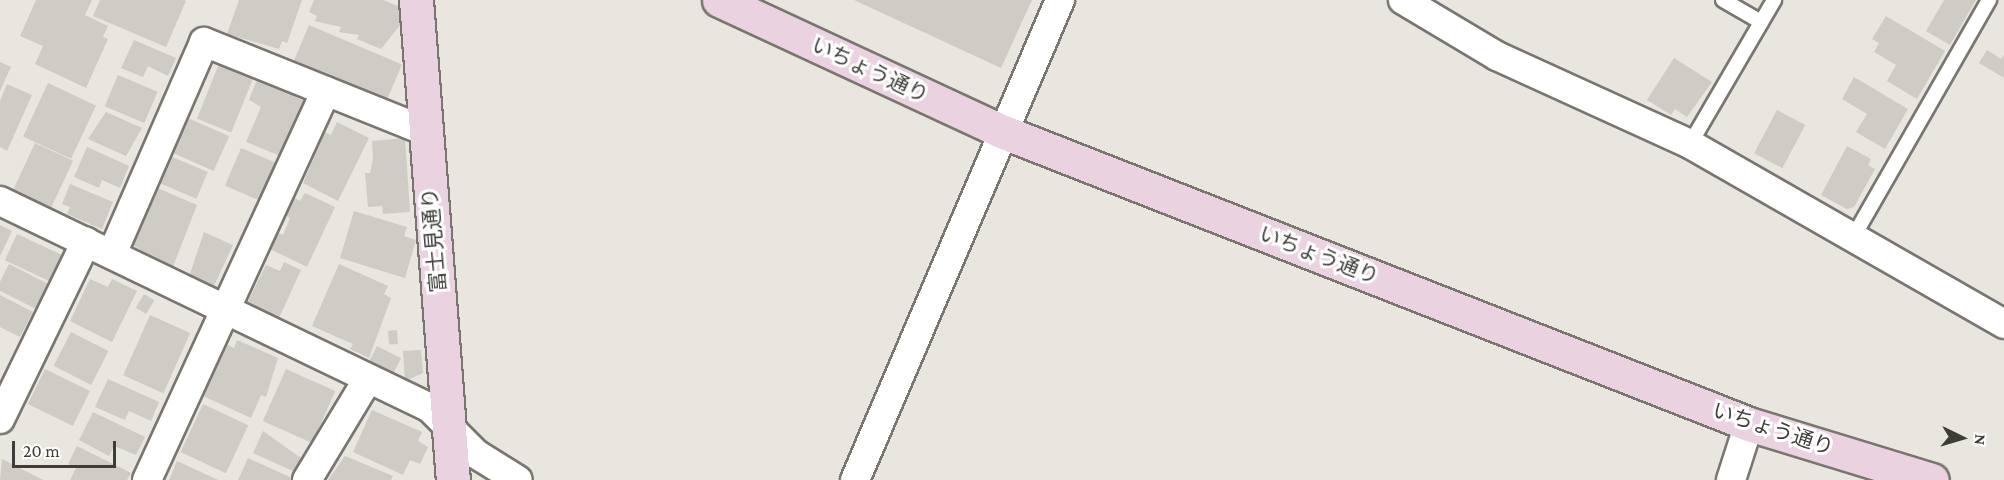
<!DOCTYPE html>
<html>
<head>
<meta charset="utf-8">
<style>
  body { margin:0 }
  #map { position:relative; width:2004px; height:480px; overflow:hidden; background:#e8e6de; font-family:"Crimson Pro","Noto Sans JP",serif }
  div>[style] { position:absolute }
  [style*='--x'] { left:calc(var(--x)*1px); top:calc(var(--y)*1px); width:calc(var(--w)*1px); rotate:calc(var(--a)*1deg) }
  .building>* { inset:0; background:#ceccc4; transform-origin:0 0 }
  .roads { filter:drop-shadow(2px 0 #78766e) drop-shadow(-2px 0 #78766e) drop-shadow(0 2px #78766e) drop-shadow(0 -2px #78766e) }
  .lane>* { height:14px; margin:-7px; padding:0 7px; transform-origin:7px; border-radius:7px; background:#fff }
  .street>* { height:28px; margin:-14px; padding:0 14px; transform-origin:14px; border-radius:14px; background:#fff }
  .secondary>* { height:33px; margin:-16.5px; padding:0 16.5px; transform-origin:16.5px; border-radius:16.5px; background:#ead2e0 }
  span { translate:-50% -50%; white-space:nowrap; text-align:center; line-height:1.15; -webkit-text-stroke:6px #fff; paint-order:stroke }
  .street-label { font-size:21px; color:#3e3d3a }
  .north { position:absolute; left:1932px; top:408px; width:60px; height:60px; -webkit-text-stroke:4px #fff; paint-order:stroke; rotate:95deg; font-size:16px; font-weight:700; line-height:24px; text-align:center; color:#3e3d3a }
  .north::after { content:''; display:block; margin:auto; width:21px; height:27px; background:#3e3d3a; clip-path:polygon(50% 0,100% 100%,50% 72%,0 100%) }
  .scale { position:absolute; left:12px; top:441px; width:104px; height:27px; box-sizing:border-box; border:3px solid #3e3d3a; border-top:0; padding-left:8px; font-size:18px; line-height:21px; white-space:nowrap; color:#3e3d3a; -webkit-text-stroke:4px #fff; paint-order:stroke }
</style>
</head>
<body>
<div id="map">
  <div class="building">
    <i style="clip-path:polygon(36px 0,92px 0,85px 15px,108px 26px,103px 37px,108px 39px,86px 88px,35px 64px,43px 46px,20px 36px)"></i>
    <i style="clip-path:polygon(100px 0,184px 0,186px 1px,166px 47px,93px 16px)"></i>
    <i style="clip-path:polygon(239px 0,302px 0,287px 43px,282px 41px,279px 49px,227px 34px)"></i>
    <i style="clip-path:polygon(314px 0,383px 0,398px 6px,401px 24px,381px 49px,357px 39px,359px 35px,339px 32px,341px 27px,315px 21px,317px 16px,309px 12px)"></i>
    <i style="clip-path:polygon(854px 0,1032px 0,1001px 68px)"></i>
    <i style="clip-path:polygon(1944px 0,1976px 0,1950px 45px,1926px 31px)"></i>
    <i style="clip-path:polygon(1886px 16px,1945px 51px,1917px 99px,1887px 81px,1896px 65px,1874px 52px,1879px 43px,1872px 39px)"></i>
    <i style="left:309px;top:25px;width:101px;height:39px;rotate:23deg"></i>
    <i style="clip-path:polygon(134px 40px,176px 58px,168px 76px,148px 66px,143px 77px,121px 68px)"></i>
    <i style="clip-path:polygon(1987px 50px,2001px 59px,2004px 55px,2004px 78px,1979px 63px)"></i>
    <i style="clip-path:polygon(1674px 58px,1712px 82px,1687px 117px,1675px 109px,1671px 115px,1647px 100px)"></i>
    <i style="clip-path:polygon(0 62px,11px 67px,0 91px)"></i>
    <i style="left:219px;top:64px;width:37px;height:59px;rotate:22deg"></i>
    <i style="left:118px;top:75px;width:43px;height:34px;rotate:23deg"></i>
    <i style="clip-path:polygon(258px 77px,304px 101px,280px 156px,246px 142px,261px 107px,249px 100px)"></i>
    <i style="clip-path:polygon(1854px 77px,1908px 109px,1885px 149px,1856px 132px,1867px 114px,1842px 99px)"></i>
    <i style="left:48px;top:83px;width:53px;height:59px;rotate:25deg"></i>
    <i style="clip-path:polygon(7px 84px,32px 95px,7px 151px,0 147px,0 101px)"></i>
    <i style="left:1777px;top:110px;width:32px;height:49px;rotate:28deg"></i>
    <i style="clip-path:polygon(106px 112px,142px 128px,126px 156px,88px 139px)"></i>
    <i style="left:188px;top:118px;width:45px;height:38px;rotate:24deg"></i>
    <i style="clip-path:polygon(337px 122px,369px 138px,338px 201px,303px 183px,325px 132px,331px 135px)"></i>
    <i style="clip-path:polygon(405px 138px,410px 212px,383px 214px,382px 206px,368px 207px,365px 173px,370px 173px,373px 159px,372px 141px)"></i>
    <i style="left:35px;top:143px;width:42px;height:53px;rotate:25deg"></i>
    <i style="clip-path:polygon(1847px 146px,1871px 159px,1868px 165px,1875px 169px,1854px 207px,1847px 209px,1821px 195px)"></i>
    <i style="clip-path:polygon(87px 147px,129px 166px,120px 188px,102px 180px,99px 188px,74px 177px)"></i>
    <i style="left:241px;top:148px;width:38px;height:41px;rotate:23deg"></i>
    <i style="left:170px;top:156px;width:41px;height:29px;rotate:23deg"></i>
    <i style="clip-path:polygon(70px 184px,113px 202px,102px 229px,67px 214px,70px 207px,62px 204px)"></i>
    <i style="clip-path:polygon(155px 187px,197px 205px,172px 269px,133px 245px)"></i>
    <i style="clip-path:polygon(305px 193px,335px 207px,307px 267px,264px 246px,271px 230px,283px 235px,290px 218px,282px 213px,290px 196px,300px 201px)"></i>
    <i style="clip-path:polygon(354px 211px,407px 227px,404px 236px,416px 240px,405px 278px,340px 258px)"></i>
    <i style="clip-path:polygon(0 225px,12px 231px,0 256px)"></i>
    <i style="clip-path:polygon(204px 232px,233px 245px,214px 286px,190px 274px)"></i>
    <i style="left:17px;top:234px;width:52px;height:29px;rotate:25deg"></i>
    <i style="clip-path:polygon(284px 262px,301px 270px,278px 320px,246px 305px,266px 265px,280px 271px)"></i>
    <i style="left:9px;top:264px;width:47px;height:28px;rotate:27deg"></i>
    <i style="clip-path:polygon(339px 264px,388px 286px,384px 294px,391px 298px,369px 358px,350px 349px,353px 344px,312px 326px)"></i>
    <i style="clip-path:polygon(90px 279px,108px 287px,112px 279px,137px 291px,112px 342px,70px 321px)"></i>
    <i style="left:144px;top:294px;width:12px;height:16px;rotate:31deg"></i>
    <i style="clip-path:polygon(0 295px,33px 312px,20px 337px,0 327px)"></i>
    <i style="left:150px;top:315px;width:44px;height:66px;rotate:24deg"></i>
    <i style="left:397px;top:330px;width:14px;height:9px;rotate:86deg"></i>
    <i style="left:71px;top:332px;width:42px;height:38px;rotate:27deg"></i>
    <i style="clip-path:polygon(237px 340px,278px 358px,266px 397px,261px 395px,251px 418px,203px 396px,226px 344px,234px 348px)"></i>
    <i style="left:377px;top:346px;width:27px;height:20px;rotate:27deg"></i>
    <i style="clip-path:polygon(421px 350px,423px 373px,405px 381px,403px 351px)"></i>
    <i style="left:45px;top:369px;width:50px;height:39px;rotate:26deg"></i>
    <i style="left:286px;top:369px;width:54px;height:57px;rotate:24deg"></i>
    <i style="clip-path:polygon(108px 379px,159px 402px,151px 421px,129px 411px,125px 420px,95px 407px)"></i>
    <i style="left:203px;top:404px;width:50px;height:53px;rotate:25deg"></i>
    <i style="clip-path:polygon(372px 410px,422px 432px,418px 441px,428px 447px,420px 464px,410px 460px,403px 475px,353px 452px)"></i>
    <i style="clip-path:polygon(93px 412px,145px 437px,136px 455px,114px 446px,109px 456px,79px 440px)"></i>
    <i style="clip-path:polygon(263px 431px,301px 458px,295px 472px,253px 453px)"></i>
    <i style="clip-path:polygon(77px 446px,131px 473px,127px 480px,70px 480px,76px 468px,68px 464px)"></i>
    <i style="clip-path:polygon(345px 456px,393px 476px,391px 480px,328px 480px)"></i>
    <i style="clip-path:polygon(248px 458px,292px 478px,291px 480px,238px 480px)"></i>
    <i style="clip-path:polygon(2px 459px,43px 480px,0 480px)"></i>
    <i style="clip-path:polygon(177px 461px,218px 480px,169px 480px)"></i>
  </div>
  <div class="roads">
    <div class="lane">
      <i style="--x:1723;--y:0;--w:44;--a:30.1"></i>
      <i style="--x:1690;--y:144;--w:167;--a:-59.7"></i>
      <i style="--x:1855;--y:234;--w:270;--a:-60.2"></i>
    </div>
    <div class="street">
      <i style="--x:1403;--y:0;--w:109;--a:30.8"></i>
      <i style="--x:1497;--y:56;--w:212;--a:24.5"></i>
      <i style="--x:1690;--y:144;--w:362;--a:29.8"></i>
      <i style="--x:0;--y:201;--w:477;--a:25.7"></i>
      <i style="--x:430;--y:408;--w:65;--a:45"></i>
      <i style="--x:476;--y:454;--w:49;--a:31.8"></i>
      <i style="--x:112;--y:254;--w:231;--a:-66.5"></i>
      <i style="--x:204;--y:42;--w:238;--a:21.9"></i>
      <i style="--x:0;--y:419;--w:197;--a:-64.1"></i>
      <i style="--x:147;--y:480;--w:428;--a:-65.3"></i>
      <i style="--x:307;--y:480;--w:118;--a:-58.9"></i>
      <i style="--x:855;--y:480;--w:522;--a:-66.87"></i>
      <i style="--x:1731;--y:480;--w:59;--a:-72.2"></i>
    </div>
    <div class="secondary">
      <i style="--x:416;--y:0;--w:481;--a:85.6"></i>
      <i style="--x:719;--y:0;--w:311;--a:24.9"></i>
      <i style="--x:1001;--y:131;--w:803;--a:21.39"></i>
      <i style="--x:1749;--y:424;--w:191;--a:17"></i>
    </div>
  </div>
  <div class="street-label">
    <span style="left:870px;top:70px;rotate:25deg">いちょう通り</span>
    <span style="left:434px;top:240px;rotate:-95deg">富士見通り</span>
    <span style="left:1319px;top:255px;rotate:21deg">いちょう通り</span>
    <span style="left:1773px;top:429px;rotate:18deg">いちょう通り</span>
  </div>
  <div class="north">N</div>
  <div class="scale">20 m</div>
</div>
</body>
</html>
